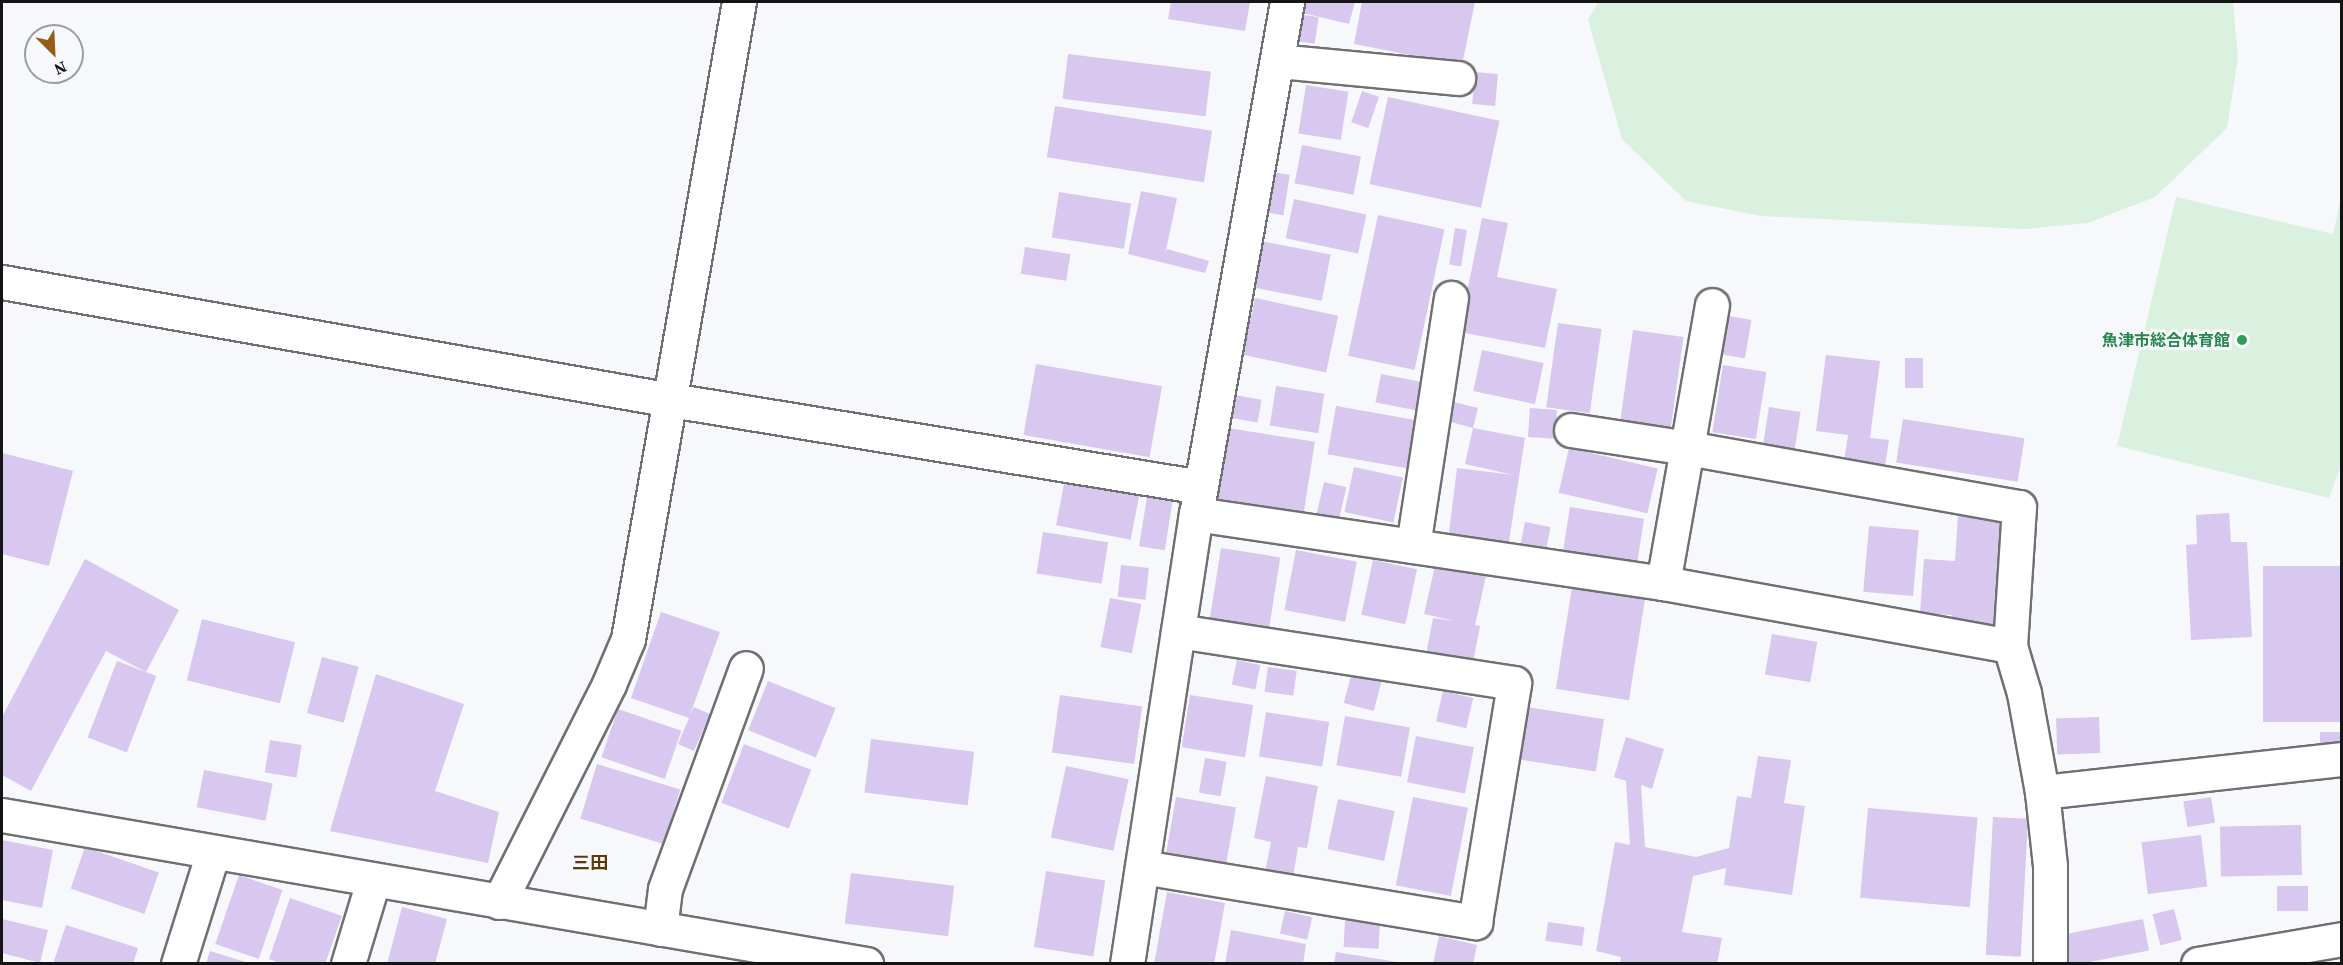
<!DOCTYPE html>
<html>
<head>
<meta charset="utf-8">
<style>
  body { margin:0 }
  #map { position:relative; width:2343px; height:965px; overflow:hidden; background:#f7f8fb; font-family:"Source Serif 4","Noto Sans JP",serif }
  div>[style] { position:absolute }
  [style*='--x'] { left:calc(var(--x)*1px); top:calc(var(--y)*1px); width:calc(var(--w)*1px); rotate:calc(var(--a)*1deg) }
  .green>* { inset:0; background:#d9f1de }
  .building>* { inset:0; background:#d8c7ef; transform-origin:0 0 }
  .roads { filter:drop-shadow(2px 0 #707072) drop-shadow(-2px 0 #707072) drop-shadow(0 2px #707072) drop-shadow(0 -2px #707072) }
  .minor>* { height:33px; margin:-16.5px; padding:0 16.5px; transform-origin:16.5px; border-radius:16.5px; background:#fff }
  .dots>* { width:16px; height:16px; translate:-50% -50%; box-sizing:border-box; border:3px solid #f7f8fb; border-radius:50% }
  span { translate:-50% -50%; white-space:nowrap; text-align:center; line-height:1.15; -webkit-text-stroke:6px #f7f8fb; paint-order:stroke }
  .leisure-label { font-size:16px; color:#27864d; font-weight:700 }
  .right { translate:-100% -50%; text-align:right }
  .neighbourhood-label { font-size:18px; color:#5e3806; font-weight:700 }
  .frame { position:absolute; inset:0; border:3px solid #141415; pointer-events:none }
  .north { position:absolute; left:24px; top:24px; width:60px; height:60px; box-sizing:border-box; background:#f7f8fb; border:2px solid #9c9d9f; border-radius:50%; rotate:156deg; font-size:16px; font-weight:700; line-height:24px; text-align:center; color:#141415 }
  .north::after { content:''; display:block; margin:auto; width:21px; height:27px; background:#965d19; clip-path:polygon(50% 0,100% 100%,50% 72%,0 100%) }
</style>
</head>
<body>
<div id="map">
  <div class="green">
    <i style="clip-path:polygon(1598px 2px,2233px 2px,2238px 58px,2227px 128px,2155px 197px,2088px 223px,2023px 229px,1761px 216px,1686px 201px,1622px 139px,1588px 20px)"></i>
    <i style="clip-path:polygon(2176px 197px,2333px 234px,2341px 198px,2342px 463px,2329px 498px,2117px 446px)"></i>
  </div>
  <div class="building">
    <i style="clip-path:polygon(1171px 2px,1250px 2px,1245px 31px,1168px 19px)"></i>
    <i style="clip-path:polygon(1301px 2px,1355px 2px,1349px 24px,1299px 12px)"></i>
    <i style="clip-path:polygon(1362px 2px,1475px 2px,1462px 65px,1354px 44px)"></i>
    <i style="left:1299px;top:14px;width:20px;height:27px;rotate:9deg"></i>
    <i style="left:1068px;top:54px;width:144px;height:45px;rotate:7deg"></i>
    <i style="left:1475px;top:72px;width:23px;height:32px;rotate:5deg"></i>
    <i style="left:1306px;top:85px;width:43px;height:49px;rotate:9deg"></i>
    <i style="left:1362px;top:91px;width:18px;height:33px;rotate:19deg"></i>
    <i style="left:1388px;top:97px;width:114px;height:89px;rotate:12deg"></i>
    <i style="left:1055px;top:106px;width:159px;height:52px;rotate:9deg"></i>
    <i style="left:1302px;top:145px;width:60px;height:39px;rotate:11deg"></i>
    <i style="left:1272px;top:172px;width:18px;height:41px;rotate:9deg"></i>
    <i style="clip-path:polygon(1141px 191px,1177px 198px,1165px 255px,1167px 249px,1209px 261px,1205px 273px,1128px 254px)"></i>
    <i style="left:1059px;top:192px;width:73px;height:46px;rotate:9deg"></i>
    <i style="left:1294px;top:199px;width:74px;height:40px;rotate:12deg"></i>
    <i style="left:1378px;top:215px;width:68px;height:144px;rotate:12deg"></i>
    <i style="clip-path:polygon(1482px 218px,1508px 223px,1497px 277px,1557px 289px,1545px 348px,1459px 332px)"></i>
    <i style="left:1455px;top:228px;width:12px;height:37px;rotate:9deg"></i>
    <i style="left:1261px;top:241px;width:71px;height:47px;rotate:11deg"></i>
    <i style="left:1025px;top:247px;width:46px;height:27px;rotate:9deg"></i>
    <i style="left:1255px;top:298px;width:85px;height:58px;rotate:12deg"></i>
    <i style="left:1723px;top:315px;width:29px;height:39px;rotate:10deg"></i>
    <i style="left:1558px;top:323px;width:44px;height:85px;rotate:8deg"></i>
    <i style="left:1633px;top:330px;width:51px;height:100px;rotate:8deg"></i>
    <i style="left:1482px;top:350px;width:63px;height:42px;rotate:12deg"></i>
    <i style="clip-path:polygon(1826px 355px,1880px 361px,1870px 438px,1889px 440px,1885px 466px,1844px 461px,1848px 435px,1816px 431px)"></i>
    <i style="left:1905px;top:358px;width:18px;height:30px"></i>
    <i style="left:1036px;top:364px;width:128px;height:72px;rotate:10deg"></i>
    <i style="left:1723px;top:365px;width:44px;height:68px;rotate:9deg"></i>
    <i style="left:1381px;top:374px;width:44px;height:29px;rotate:11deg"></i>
    <i style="left:1276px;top:386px;width:49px;height:40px;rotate:9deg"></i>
    <i style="left:1234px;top:395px;width:28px;height:23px;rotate:10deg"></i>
    <i style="clip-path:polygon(1445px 400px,1478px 408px,1473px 428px,1525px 438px,1508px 548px,1448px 541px,1457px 468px,1514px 475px,1465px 464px,1473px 428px,1440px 419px)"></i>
    <i style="left:1336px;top:406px;width:82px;height:49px;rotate:10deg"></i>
    <i style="left:1769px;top:407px;width:32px;height:38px;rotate:9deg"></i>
    <i style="left:1530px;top:408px;width:27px;height:29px;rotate:4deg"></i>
    <i style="left:1903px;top:419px;width:123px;height:44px;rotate:9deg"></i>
    <i style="left:1228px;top:428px;width:88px;height:71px;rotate:9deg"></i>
    <i style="left:1569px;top:448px;width:91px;height:46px;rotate:13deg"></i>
    <i style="clip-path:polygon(2px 453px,73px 471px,49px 566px,2px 554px)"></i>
    <i style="left:1354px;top:467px;width:50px;height:46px;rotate:12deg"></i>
    <i style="left:1065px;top:479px;width:76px;height:47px;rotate:11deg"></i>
    <i style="left:1324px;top:482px;width:23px;height:33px;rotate:13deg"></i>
    <i style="left:1148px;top:490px;width:26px;height:57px;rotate:9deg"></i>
    <i style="left:1570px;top:507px;width:75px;height:49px;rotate:9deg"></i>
    <i style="clip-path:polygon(2229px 513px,2231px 542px,2247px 542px,2252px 637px,2191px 640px,2186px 545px,2197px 544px,2196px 515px)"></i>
    <i style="clip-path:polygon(1958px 515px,2002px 518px,1995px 625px,1951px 622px,1952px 615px,1920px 613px,1924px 559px,1955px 561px)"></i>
    <i style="left:1525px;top:522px;width:26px;height:28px;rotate:11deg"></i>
    <i style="left:1869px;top:526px;width:50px;height:66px;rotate:5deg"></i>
    <i style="left:1043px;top:532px;width:66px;height:42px;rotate:9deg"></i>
    <i style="left:1221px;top:548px;width:60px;height:73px;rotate:9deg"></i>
    <i style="left:1296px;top:550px;width:62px;height:61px;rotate:11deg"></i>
    <i style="clip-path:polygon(85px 559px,179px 610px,146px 672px,106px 651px,31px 791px,2px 775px,2px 717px)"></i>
    <i style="left:1373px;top:560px;width:45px;height:56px;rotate:12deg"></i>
    <i style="left:1121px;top:565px;width:28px;height:32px;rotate:6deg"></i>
    <i style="clip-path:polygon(1435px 566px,1486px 576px,1475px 625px,1480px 626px,1473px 662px,1426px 654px,1433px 618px,1455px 621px,1424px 614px)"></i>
    <i style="left:2342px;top:566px;width:156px;height:79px;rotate:90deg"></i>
    <i style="left:1572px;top:587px;width:74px;height:103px;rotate:9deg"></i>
    <i style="left:1110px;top:598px;width:32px;height:50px;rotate:11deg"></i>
    <i style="clip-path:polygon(661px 612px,720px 632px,690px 715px,694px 707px,710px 714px,694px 751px,678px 744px,689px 718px,631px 698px)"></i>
    <i style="left:202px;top:619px;width:96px;height:63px;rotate:14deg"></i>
    <i style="left:1772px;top:634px;width:46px;height:41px;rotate:10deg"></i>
    <i style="left:322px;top:657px;width:38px;height:58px;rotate:15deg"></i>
    <i style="left:1237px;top:660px;width:24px;height:25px;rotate:12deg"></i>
    <i style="left:117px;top:661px;width:42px;height:82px;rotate:21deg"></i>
    <i style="left:1268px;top:667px;width:29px;height:25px;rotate:8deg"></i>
    <i style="left:1352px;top:672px;width:31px;height:32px;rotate:15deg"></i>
    <i style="clip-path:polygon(376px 674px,464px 704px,435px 791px,499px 812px,488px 863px,330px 831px)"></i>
    <i style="left:768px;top:681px;width:73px;height:53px;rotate:22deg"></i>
    <i style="left:1443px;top:691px;width:31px;height:31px;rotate:13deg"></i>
    <i style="left:1060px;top:695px;width:83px;height:58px;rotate:8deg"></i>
    <i style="left:1190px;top:695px;width:64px;height:53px;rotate:9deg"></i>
    <i style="left:1527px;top:707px;width:78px;height:53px;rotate:9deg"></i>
    <i style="left:618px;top:709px;width:67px;height:51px;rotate:19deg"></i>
    <i style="left:1266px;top:712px;width:64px;height:45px;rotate:9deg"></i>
    <i style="left:1345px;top:716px;width:66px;height:50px;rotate:10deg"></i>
    <i style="left:2099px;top:717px;width:36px;height:43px;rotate:88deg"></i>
    <i style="left:2320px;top:732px;width:22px;height:17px"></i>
    <i style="left:1416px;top:736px;width:59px;height:47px;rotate:11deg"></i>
    <i style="clip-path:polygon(1626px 737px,1664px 749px,1652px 789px,1641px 785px,1645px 847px,1696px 857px,1729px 848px,1737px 796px,1751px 798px,1758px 756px,1791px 760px,1784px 803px,1805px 806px,1792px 895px,1724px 885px,1726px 868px,1693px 876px,1682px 932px,1722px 938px,1717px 964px,1620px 964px,1621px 957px,1596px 951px,1615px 842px,1630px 845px,1626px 781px,1614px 777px)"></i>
    <i style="left:871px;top:739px;width:104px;height:54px;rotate:7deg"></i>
    <i style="left:270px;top:740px;width:32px;height:33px;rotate:9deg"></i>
    <i style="left:744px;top:744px;width:72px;height:63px;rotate:21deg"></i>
    <i style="left:1205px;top:758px;width:22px;height:35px;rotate:10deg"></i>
    <i style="left:597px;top:764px;width:87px;height:57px;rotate:17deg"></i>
    <i style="left:1066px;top:766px;width:64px;height:73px;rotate:12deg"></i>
    <i style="left:204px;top:770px;width:70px;height:38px;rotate:11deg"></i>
    <i style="clip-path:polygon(1266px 776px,1318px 786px,1307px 848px,1298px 847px,1293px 877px,1265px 872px,1271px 842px,1254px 838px)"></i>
    <i style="left:1176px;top:797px;width:61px;height:56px;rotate:10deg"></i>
    <i style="left:1413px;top:797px;width:56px;height:90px;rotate:11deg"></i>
    <i style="left:2211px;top:797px;width:26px;height:28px;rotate:81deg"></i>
    <i style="left:1338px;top:799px;width:58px;height:51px;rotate:12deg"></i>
    <i style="left:1868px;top:808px;width:110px;height:90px;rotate:5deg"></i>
    <i style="left:1993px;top:817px;width:35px;height:138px;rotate:3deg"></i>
    <i style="left:2301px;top:825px;width:50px;height:81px;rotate:89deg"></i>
    <i style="left:2201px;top:835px;width:52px;height:60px;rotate:83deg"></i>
    <i style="clip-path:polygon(2px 840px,53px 850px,42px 908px,2px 900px)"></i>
    <i style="left:85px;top:847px;width:78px;height:44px;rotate:19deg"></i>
    <i style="left:1046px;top:871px;width:60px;height:77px;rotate:9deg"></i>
    <i style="left:851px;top:873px;width:104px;height:51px;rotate:7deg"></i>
    <i style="left:239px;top:875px;width:46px;height:73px;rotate:19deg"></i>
    <i style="left:2277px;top:886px;width:31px;height:25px"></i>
    <i style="clip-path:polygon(1167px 892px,1225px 903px,1214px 964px,1154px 964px)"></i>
    <i style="clip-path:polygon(290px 898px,342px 916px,325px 964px,283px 964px,269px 959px)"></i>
    <i style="clip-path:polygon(402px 907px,447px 919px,435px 964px,387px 964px)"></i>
    <i style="left:2174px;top:909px;width:32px;height:22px;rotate:76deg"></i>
    <i style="left:1285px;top:911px;width:28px;height:23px;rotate:13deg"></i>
    <i style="clip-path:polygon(2px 919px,48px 930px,40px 963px,2px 953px)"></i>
    <i style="left:2143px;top:919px;width:32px;height:81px;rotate:79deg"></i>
    <i style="left:1345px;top:920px;width:35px;height:27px;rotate:3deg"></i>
    <i style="left:1548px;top:922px;width:37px;height:19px;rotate:8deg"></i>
    <i style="clip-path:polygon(66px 925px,138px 948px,133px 964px,53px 964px)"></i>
    <i style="clip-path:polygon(1231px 930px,1306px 944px,1303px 964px,1225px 964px)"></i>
    <i style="clip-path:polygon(1439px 936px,1477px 945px,1473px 964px,1433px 964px)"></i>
    <i style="clip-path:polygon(210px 951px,249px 963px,249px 964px,206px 964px)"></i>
    <i style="clip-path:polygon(1336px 952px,1397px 962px,1397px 964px,1334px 964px)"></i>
  </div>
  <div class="roads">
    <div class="minor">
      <i style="--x:1277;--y:61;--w:182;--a:5.4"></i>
      <i style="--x:2;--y:282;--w:679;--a:10"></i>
      <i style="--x:671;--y:400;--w:537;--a:9.32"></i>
      <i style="--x:1571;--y:430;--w:117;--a:8.8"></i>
      <i style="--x:1687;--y:448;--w:145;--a:-80.1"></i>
      <i style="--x:1196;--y:514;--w:472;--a:8.4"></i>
      <i style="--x:1663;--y:583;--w:353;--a:10.3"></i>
      <i style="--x:2010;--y:646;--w:49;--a:73.4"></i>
      <i style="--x:2024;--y:693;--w:101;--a:79.7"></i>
      <i style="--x:2042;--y:792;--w:74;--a:83.8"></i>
      <i style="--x:2050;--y:866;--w:98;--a:90"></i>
      <i style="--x:1413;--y:546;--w:251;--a:-81.3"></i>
      <i style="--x:1663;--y:583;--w:137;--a:-79.9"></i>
      <i style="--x:1687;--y:448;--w:337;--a:10.1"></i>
      <i style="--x:2019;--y:507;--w:139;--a:93.7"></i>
      <i style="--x:2042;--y:792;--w:302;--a:-6.3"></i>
      <i style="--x:2;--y:815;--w:877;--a:9.78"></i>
      <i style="--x:1142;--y:867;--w:338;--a:9.4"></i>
      <i style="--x:1475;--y:922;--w:242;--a:-80.7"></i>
      <i style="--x:1514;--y:683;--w:340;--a:-171.2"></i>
      <i style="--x:499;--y:902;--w:244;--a:-63.2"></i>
      <i style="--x:609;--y:684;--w:49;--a:-67.1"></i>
      <i style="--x:628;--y:639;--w:647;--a:-80.12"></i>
      <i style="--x:660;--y:929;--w:40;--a:-82.9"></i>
      <i style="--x:665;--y:889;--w:235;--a:-69.9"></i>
      <i style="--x:178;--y:964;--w:117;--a:-72.6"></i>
      <i style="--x:348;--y:964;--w:87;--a:-73.2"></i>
      <i style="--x:1127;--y:964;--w:455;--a:-81.3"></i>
      <i style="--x:1196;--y:514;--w:520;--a:-79.92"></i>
      <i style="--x:2198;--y:964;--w:146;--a:-9.8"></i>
    </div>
  </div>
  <div class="dots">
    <i style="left:2242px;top:340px;background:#2e9e5b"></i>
  </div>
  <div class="leisure-label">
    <span class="right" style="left:2230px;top:340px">魚津市総合体育館</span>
  </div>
  <div class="neighbourhood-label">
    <span style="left:590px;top:863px">三田</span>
  </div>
  <div class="frame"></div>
  <div class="north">N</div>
</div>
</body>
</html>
